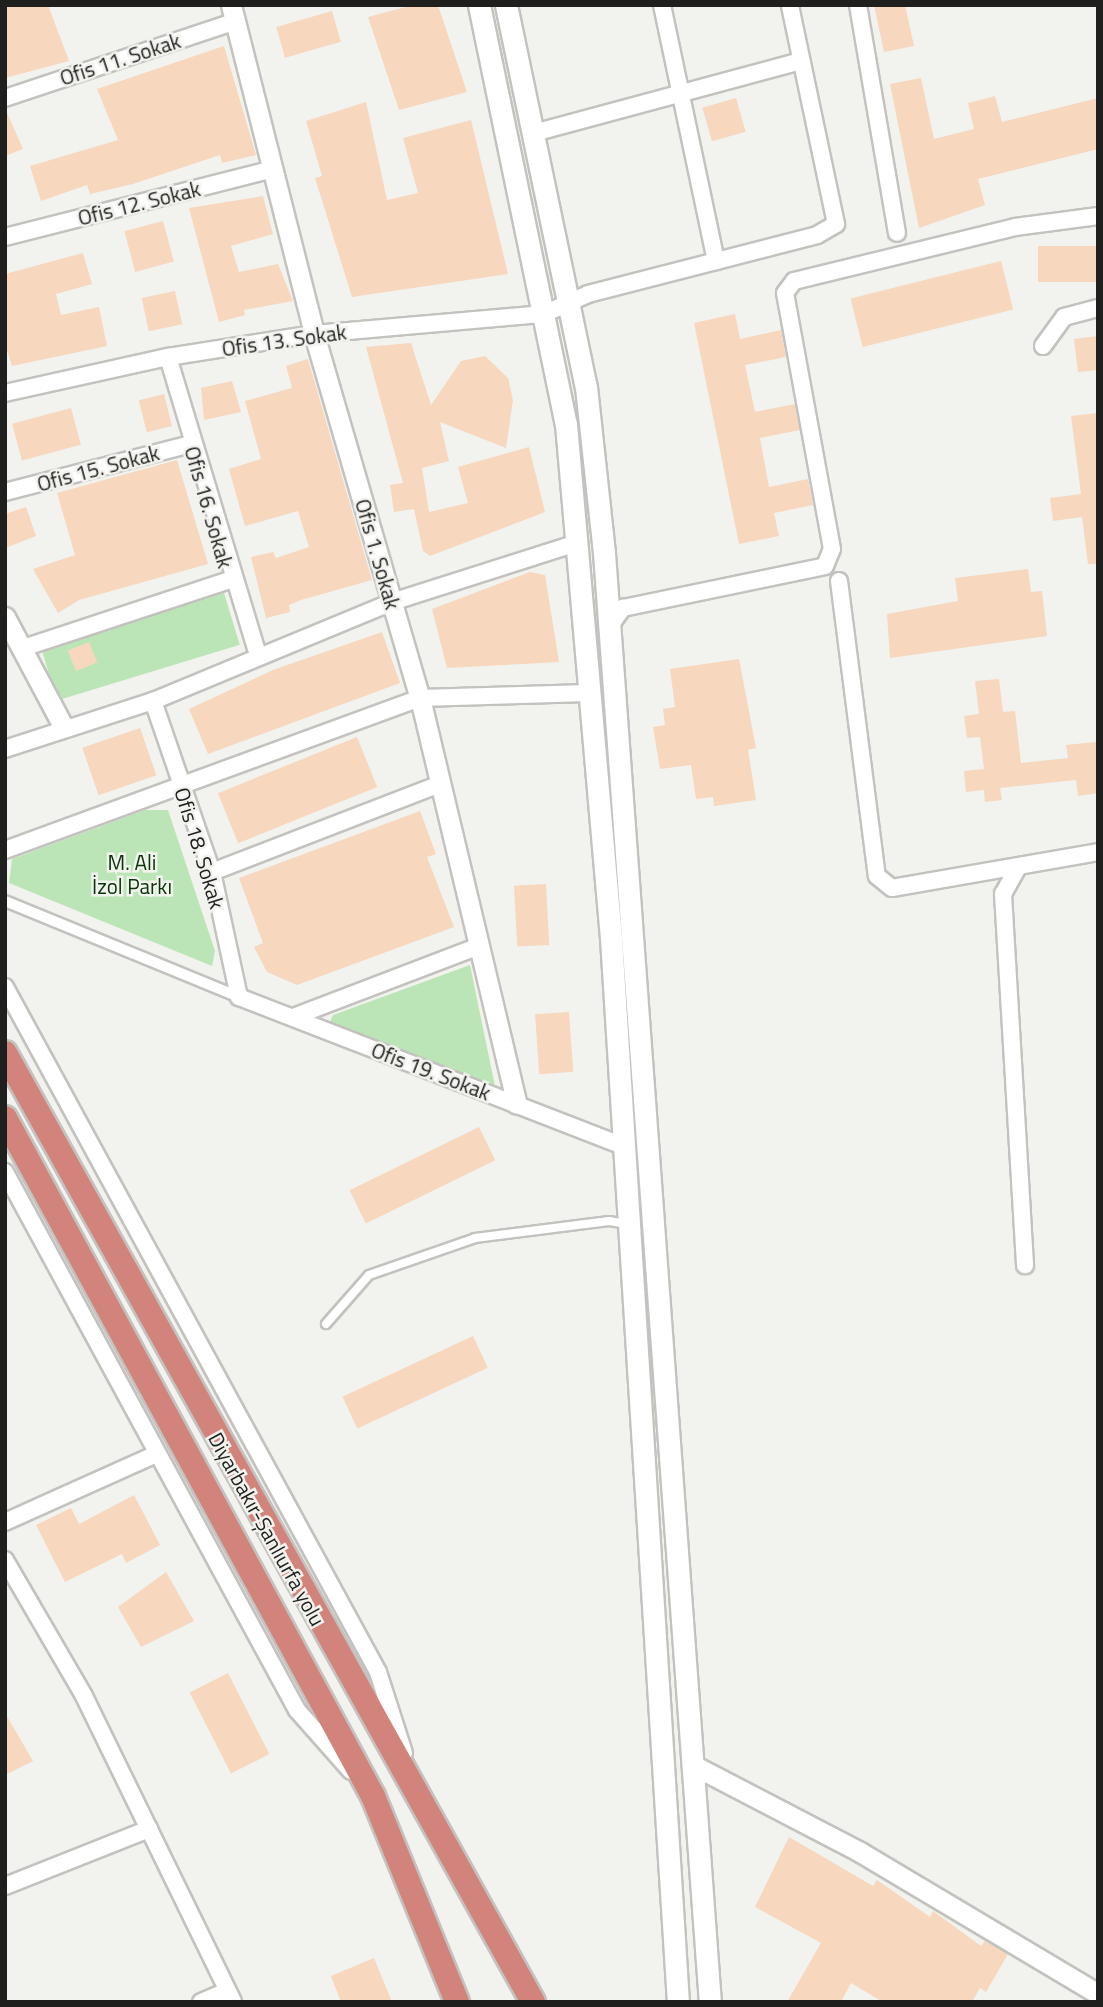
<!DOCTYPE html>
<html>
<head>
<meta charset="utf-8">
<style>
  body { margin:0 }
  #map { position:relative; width:1103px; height:2007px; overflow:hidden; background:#f2f2ee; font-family:"Titillium Web",sans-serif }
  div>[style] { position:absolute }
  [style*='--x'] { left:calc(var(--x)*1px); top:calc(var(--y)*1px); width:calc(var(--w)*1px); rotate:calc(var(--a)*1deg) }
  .green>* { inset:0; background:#bce5b7; transform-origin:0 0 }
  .building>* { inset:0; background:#f7d7be; transform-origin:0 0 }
  .roads { filter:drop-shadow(2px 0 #c3c2bf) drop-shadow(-2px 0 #c3c2bf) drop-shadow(0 2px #c3c2bf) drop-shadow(0 -2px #c3c2bf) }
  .service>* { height:8px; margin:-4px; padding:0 4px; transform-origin:4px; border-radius:4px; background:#fff }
  .pedestrian>* { height:10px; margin:-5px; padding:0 5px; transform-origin:5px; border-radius:5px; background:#fff }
  .minor>* { height:16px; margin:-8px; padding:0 8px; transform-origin:8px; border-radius:8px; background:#fff }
  .tertiary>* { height:19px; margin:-9.5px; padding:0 9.5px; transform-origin:9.5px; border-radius:9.5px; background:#fff }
  .secondary>* { height:21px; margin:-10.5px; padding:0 10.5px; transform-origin:10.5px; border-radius:10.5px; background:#fff }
  .trunk>* { height:24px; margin:-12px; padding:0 12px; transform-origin:12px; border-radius:12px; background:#d2847c }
  span { translate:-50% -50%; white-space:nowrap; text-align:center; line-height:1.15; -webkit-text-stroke:5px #f2f2ee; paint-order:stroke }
  .street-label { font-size:21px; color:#1f1f1e }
  .park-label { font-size:21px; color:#073505 }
  .frame { position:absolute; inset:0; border:7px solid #1f1f1e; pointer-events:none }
</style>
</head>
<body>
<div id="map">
  <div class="green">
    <i style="left:224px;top:593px;width:54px;height:191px;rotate:73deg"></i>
    <i style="clip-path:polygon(145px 810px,168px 810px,215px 951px,212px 966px,9px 883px,12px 859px)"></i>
    <i style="clip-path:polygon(470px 965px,496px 1091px,328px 1026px,333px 1015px)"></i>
  </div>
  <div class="building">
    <i style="clip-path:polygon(5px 5px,48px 5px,69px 61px,5px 78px)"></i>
    <i style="clip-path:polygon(413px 5px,438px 5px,467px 92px,399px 110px,368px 17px)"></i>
    <i style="clip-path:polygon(874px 5px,905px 5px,914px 46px,884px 52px)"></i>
    <i style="left:332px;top:11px;width:32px;height:58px;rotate:74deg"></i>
    <i style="clip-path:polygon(224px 46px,256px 155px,222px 163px,220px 155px,133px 184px,90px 194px,87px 185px,41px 201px,30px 166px,118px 140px,97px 89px)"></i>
    <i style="clip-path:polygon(921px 78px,934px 139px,974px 129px,968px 103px,995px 96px,1002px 122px,1098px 98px,1098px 149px,978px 179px,985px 205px,919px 228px,890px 84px)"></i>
    <i style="left:736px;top:98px;width:35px;height:35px;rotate:74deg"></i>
    <i style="clip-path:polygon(366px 102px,387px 200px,418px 193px,403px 138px,471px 120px,508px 274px,352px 297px,315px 178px,322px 176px,306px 121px)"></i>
    <i style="clip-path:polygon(5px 108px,23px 149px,5px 156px)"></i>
    <i style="clip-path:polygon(263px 196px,273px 234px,231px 246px,239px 272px,278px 264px,293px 301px,244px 310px,245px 315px,219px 322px,189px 208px)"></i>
    <i style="left:163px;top:221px;width:42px;height:40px;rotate:75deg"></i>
    <i style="left:1098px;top:246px;width:36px;height:60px;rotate:90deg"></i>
    <i style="clip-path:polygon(83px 253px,92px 284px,56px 294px,61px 315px,99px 307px,107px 346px,12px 366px,5px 344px,5px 274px)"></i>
    <i style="left:1001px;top:261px;width:50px;height:155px;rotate:76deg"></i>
    <i style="left:175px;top:291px;width:34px;height:34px;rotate:78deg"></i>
    <i style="clip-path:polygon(735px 314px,740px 339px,781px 330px,786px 357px,745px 365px,755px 412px,795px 404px,800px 430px,760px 438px,769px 487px,808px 479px,813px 505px,774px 513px,779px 536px,739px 544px,694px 323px)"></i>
    <i style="clip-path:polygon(1098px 336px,1098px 370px,1078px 372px,1074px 339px)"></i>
    <i style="clip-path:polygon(411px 343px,431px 405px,461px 361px,485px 356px,508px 378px,513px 400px,506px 448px,440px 422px,449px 461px,422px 468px,429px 512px,468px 503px,458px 467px,529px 447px,545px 512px,430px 556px,423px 551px,414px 509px,394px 512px,390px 485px,403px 483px,366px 347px)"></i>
    <i style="clip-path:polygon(308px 359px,372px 580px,301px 600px,289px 605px,290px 612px,266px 618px,251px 557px,273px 552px,276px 558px,309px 547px,298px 511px,245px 526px,229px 469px,261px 459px,245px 401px,292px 388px,286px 366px)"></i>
    <i style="clip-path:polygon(232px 381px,241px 412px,204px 420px,201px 388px)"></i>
    <i style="left:164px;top:394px;width:33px;height:26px;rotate:76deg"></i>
    <i style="left:71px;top:408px;width:38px;height:61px;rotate:75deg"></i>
    <i style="clip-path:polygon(1098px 413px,1098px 564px,1088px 564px,1082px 517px,1053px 521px,1050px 498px,1081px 494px,1071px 416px)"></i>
    <i style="clip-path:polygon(177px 460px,208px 564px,79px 600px,58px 613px,33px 569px,75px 555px,57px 493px)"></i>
    <i style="clip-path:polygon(26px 507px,36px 536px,5px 548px,5px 514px)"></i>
    <i style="clip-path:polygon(1028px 569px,1031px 592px,1042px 591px,1047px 636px,890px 658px,887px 614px,958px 601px,955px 578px)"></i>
    <i style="clip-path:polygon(530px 572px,545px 575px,559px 662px,447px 668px,432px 609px)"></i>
    <i style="clip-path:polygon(382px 632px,400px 683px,208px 754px,189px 709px,273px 670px)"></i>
    <i style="left:89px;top:642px;width:22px;height:23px;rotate:68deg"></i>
    <i style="clip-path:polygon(739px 659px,756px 748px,748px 750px,756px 800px,714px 806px,713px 797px,696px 799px,691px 765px,660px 769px,653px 727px,665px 725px,663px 709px,675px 707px,670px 669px)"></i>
    <i style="clip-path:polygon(999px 679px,1003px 712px,1015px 711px,1021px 763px,1068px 758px,1066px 745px,1096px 742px,1098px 793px,1078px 796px,1076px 780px,1000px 788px,1002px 800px,985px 802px,984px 790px,966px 792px,964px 771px,984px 769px,980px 737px,967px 738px,964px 716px,979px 714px,975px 681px)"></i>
    <i style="left:140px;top:728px;width:50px;height:61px;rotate:71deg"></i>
    <i style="left:357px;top:737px;width:54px;height:150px;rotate:68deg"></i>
    <i style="clip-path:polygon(420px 811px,436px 854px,427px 857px,454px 927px,297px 985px,267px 972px,254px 947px,263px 943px,239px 878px)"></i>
    <i style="left:546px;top:884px;width:61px;height:32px;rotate:87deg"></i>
    <i style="left:569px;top:1012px;width:60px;height:34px;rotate:86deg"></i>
    <i style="left:479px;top:1127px;width:37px;height:144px;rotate:64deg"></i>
    <i style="left:473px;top:1336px;width:35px;height:144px;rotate:65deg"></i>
    <i style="clip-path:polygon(134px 1495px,160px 1545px,126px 1563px,122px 1554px,65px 1582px,36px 1525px,71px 1508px,79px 1524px)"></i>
    <i style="clip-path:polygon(166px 1572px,194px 1621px,141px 1647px,118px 1607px)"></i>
    <i style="left:228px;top:1673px;width:91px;height:43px;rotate:63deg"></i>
    <i style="clip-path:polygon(5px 1713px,33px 1761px,5px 1775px)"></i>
    <i style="clip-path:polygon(789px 1837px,873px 1886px,877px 1880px,930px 1917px,933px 1911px,981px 1946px,985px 1941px,1008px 1954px,986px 1992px,980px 1988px,972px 2002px,883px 2002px,851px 1983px,841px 2002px,787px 2002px,821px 1943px,755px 1907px)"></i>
    <i style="clip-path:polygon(374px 1958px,392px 2002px,341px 2002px,331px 1976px)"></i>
  </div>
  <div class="roads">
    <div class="service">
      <i style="--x:326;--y:1324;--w:65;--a:-48.7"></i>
      <i style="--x:369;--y:1275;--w:112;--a:-19.2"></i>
      <i style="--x:475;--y:1238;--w:135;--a:-7.2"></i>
      <i style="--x:609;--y:1221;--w:19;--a:9"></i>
    </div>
    <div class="pedestrian">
      <i style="--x:5;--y:901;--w:253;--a:22.3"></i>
    </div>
    <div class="minor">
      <i style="--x:662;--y:5;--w:262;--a:78.1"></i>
      <i style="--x:858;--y:5;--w:231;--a:80.3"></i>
      <i style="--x:5;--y:98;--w:243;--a:-18.4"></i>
      <i style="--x:534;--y:133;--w:277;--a:-15.1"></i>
      <i style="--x:5;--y:237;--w:277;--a:-14.2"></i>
      <i style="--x:1043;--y:346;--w:36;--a:-54"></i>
      <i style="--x:1064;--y:317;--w:35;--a:-15"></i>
      <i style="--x:168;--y:357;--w:312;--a:73.2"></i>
      <i style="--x:5;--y:393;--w:167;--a:-12.5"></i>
      <i style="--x:168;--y:357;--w:148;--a:-9"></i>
      <i style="--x:314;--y:334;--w:231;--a:-5"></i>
      <i style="--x:544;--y:314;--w:48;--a:-24.4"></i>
      <i style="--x:588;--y:294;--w:236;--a:-14.4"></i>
      <i style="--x:817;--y:235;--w:22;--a:-30"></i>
      <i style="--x:836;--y:224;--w:224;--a:-101.9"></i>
      <i style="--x:5;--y:492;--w:191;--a:-14.5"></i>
      <i style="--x:839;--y:581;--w:297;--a:82.7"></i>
      <i style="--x:877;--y:876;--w:19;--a:39"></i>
      <i style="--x:892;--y:888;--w:209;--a:-9.9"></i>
      <i style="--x:609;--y:627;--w:24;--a:-54"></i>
      <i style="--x:623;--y:608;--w:206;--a:-11.7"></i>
      <i style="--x:825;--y:566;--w:18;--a:-68"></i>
      <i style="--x:832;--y:549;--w:260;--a:-100.4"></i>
      <i style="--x:785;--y:293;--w:15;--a:-53"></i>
      <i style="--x:794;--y:281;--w:228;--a:-13.7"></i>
      <i style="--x:1015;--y:227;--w:84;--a:-7.5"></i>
      <i style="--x:23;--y:648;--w:218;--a:-18.2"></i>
      <i style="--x:153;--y:701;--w:181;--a:71"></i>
      <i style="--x:212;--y:872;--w:128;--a:77.8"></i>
      <i style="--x:239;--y:997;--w:413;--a:21.2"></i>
      <i style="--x:5;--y:749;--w:156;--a:-18"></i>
      <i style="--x:153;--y:701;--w:259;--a:-22.5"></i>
      <i style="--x:392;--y:602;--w:191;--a:-17.7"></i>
      <i style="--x:5;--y:850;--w:442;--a:-20.1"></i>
      <i style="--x:420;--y:698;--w:168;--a:-1.7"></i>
      <i style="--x:1018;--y:867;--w:31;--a:119"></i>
      <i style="--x:1003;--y:894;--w:372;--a:86.6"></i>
      <i style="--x:212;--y:872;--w:244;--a:-21.1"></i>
      <i style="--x:5;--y:987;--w:780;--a:61.43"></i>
      <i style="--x:378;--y:1672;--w:85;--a:72.2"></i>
      <i style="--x:293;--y:1017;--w:199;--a:-20.9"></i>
      <i style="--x:5;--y:1172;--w:612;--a:61.51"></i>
      <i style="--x:297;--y:1710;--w:81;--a:48.5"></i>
      <i style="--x:5;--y:1522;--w:163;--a:-24.2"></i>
      <i style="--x:5;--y:1560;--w:157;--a:59.8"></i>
      <i style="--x:84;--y:1696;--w:340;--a:64"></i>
      <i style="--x:5;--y:1886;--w:155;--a:-21.6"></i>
      <i style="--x:201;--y:2002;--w:28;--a:-23"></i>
    </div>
    <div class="tertiary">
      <i style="--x:231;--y:5;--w:339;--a:75.8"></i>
      <i style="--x:314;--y:334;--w:379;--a:73.8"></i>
      <i style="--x:420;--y:698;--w:417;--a:76.6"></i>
      <i style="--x:5;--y:617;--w:123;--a:62"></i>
      <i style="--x:693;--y:1765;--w:188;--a:27.5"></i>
      <i style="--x:860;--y:1852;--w:277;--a:30.8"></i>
    </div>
    <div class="secondary">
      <i style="--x:479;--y:5;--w:428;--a:78.3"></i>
      <i style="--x:566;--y:424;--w:516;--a:85"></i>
      <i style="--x:611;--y:938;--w:1066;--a:86.4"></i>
      <i style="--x:506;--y:5;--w:390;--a:78.2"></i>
      <i style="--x:586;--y:387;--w:167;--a:83.8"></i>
      <i style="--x:604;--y:553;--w:1453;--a:85.82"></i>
    </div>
    <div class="trunk">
      <i style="--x:5;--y:1053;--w:1086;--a:60.91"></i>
      <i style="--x:5;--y:1118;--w:771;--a:61.51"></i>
      <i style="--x:373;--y:1796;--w:222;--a:67.8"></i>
    </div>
  </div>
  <div class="street-label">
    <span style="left:120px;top:59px;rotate:-18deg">Ofis 11. Sokak</span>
    <span style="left:139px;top:203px;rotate:-14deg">Ofis 12. Sokak</span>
    <span style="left:284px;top:340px;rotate:-8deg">Ofis 13. Sokak</span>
    <span style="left:98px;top:468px;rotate:-15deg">Ofis 15. Sokak</span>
    <span style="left:209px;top:507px;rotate:74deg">Ofis 16. Sokak</span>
    <span style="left:378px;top:554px;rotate:74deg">Ofis 1. Sokak</span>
    <span style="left:200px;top:848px;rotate:73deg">Ofis 18. Sokak</span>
    <span style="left:431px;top:1071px;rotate:21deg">Ofis 19. Sokak</span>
    <span style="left:267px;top:1529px;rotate:61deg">Diyarbakır-Şanlıurfa yolu</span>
  </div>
  <div class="park-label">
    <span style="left:132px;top:874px">M. Ali<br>İzol Parkı</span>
  </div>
  <div class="frame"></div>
</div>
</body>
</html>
